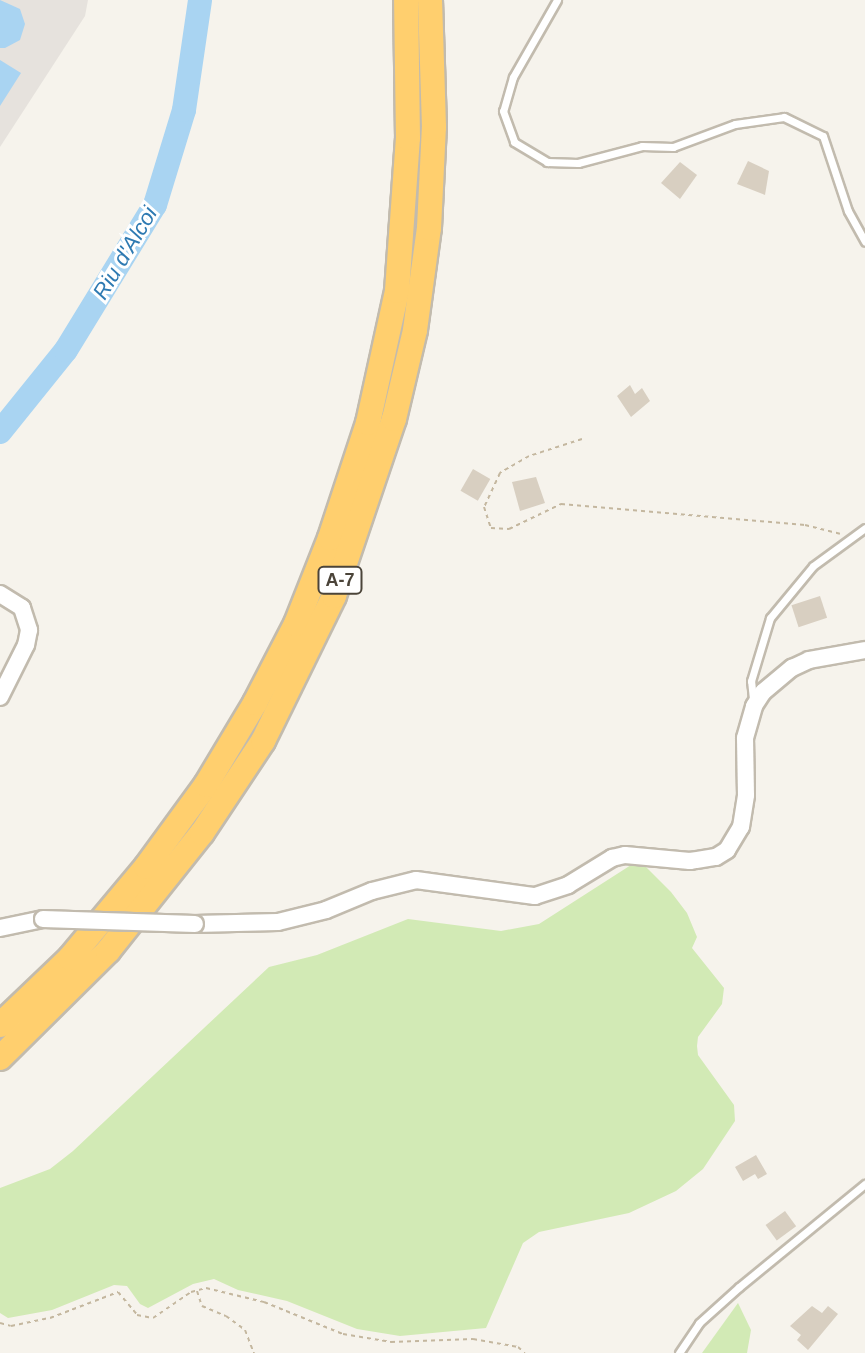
<!DOCTYPE html>
<html>
<head>
<meta charset="utf-8">
<style>
  body { margin:0 }
  #map { position:relative; width:865px; height:1353px; overflow:hidden; background:#f6f3ec; font-family:Arial,sans-serif }
  div>[style] { position:absolute }
  [style*='--x'] { left:calc(var(--x)*1px); top:calc(var(--y)*1px); width:calc(var(--w)*1px); rotate:calc(var(--a)*1deg) }
  .industrial>* { inset:0; background:#e6e2dd }
  .green>* { inset:0; background:#d2eab5 }
  .water>* { inset:0; background:#a9d4f2 }
  .river>* { height:24px; margin:-12px; padding:0 12px; transform-origin:12px; border-radius:12px; background:#a9d4f2 }
  .building>* { inset:0; background:#d8cfc1; transform-origin:0 0 }
  .path>* { height:2px; margin-top:-1px; transform-origin:0; background:repeating-linear-gradient(90deg,#c4b79f 0 4px,transparent 0 8px) }
  .roads { filter:drop-shadow(2px 0 #c2bbae) drop-shadow(-2px 0 #c2bbae) drop-shadow(0 2px #c2bbae) drop-shadow(0 -2px #c2bbae) }
  .service>* { height:7px; margin:-3.5px; padding:0 3.5px; transform-origin:3.5px; border-radius:3.5px; background:#fff }
  .tertiary>* { height:16px; margin:-8px; padding:0 8px; transform-origin:8px; border-radius:8px; background:#fff }
  .motorway>* { height:24px; margin:-12px; padding:0 12px; transform-origin:12px; border-radius:12px; background:#ffcf6e }
  .bridges { filter:drop-shadow(2px 0 #c2bbae) drop-shadow(-2px 0 #c2bbae) drop-shadow(0 2px #c2bbae) drop-shadow(0 -2px #c2bbae) }
  .tertiary-bridge>* { height:16px; margin:-8px; padding:0 8px; transform-origin:8px; border-radius:8px; background:#fff }
  span { translate:-50% -50%; white-space:nowrap; text-align:center; line-height:1.15; -webkit-text-stroke:6px #fff; paint-order:stroke }
  .shield-label span { padding:2px 6px; background:#fff; border:2px solid; border-radius:6px; -webkit-text-stroke-width:0 }
  .shield-label { font-size:18px; color:#4b4439; font-weight:700 }
  .water-label { font-size:22px; color:#2e7ab2; font-style:italic }
</style>
</head>
<body>
<div id="map">
  <div class="industrial">
    <i style="clip-path:polygon(0 0,88px 0,85px 16px,0 147px)"></i>
  </div>
  <div class="green">
    <i style="clip-path:polygon(631px 865px,646px 867px,671px 892px,687px 913px,697px 937px,692px 948px,724px 988px,722px 1004px,698px 1037px,697px 1046px,698px 1055px,734px 1105px,735px 1121px,703px 1169px,676px 1191px,629px 1213px,539px 1232px,523px 1243px,486px 1328px,400px 1336px,357px 1329px,287px 1301px,238px 1290px,214px 1279px,193px 1284px,148px 1308px,140px 1304px,127px 1286px,114px 1285px,52px 1310px,8px 1318px,0 1313px,0 1188px,50px 1169px,73px 1151px,269px 967px,317px 955px,408px 919px,501px 931px,539px 924px)"></i>
    <i style="clip-path:polygon(738px 1303px,751px 1330px,747px 1353px,702px 1353px)"></i>
  </div>
  <div class="water">
    <i style="clip-path:polygon(0 0,20px 9px,25px 24px,20px 40px,5px 48px,0 48px)"></i>
    <i style="clip-path:polygon(0 60px,21px 73px,0 106px)"></i>
  </div>
  <div class="river">
    <i style="--x:0;--y:432;--w:105;--a:-51.2"></i>
    <i style="--x:66;--y:350;--w:170;--a:-58.5"></i>
    <i style="--x:155;--y:205;--w:99;--a:-73"></i>
    <i style="--x:184;--y:110;--w:111;--a:-81.7"></i>
  </div>
  <div class="building">
    <i style="clip-path:polygon(748px 161px,769px 171px,765px 195px,737px 184px)"></i>
    <i style="clip-path:polygon(680px 162px,697px 175px,680px 199px,661px 183px)"></i>
    <i style="clip-path:polygon(630px 385px,635px 394px,642px 388px,650px 401px,631px 417px,617px 396px)"></i>
    <i style="left:473px;top:469px;width:20px;height:25px;rotate:30deg"></i>
    <i style="clip-path:polygon(536px 477px,545px 503px,520px 511px,512px 482px)"></i>
    <i style="left:820px;top:596px;width:23px;height:30px;rotate:72deg"></i>
    <i style="clip-path:polygon(756px 1155px,767px 1174px,758px 1179px,755px 1174px,743px 1181px,735px 1167px)"></i>
    <i style="left:785px;top:1211px;width:19px;height:24px;rotate:54deg"></i>
    <i style="clip-path:polygon(812px 1306px,822px 1313px,828px 1306px,838px 1314px,808px 1350px,797px 1340px,801px 1335px,790px 1326px)"></i>
  </div>
  <div class="path">
    <i style="--x:582;--y:439;--w:56;--a:162.2"></i>
    <i style="--x:529;--y:456;--w:34;--a:150"></i>
    <i style="--x:500;--y:473;--w:38;--a:115"></i>
    <i style="--x:484;--y:507;--w:22;--a:72"></i>
    <i style="--x:491;--y:528;--w:18;--a:3"></i>
    <i style="--x:509;--y:529;--w:58;--a:-25.7"></i>
    <i style="--x:561;--y:504;--w:245;--a:4.9"></i>
    <i style="--x:805;--y:525;--w:36;--a:14"></i>
    <i style="--x:197;--y:1291;--w:16;--a:72"></i>
    <i style="--x:202;--y:1306;--w:26;--a:23"></i>
    <i style="--x:226;--y:1316;--w:24;--a:36"></i>
    <i style="--x:245;--y:1330;--w:25;--a:69"></i>
    <i style="--x:0;--y:1323;--w:11;--a:15"></i>
    <i style="--x:11;--y:1326;--w:40;--a:-12"></i>
    <i style="--x:50;--y:1318;--w:73;--a:-20.9"></i>
    <i style="--x:118;--y:1292;--w:30;--a:50"></i>
    <i style="--x:137;--y:1315;--w:16;--a:11"></i>
    <i style="--x:153;--y:1318;--w:46;--a:-34.4"></i>
    <i style="--x:191;--y:1292;--w:16;--a:-15"></i>
    <i style="--x:206;--y:1288;--w:60;--a:13.6"></i>
    <i style="--x:264;--y:1302;--w:85;--a:22.1"></i>
    <i style="--x:343;--y:1334;--w:49;--a:9.5"></i>
    <i style="--x:391;--y:1342;--w:82;--a:-2.1"></i>
    <i style="--x:473;--y:1339;--w:46;--a:10.1"></i>
    <i style="--x:518;--y:1347;--w:9;--a:41"></i>
  </div>
  <div class="roads">
    <div class="service">
      <i style="--x:557;--y:0;--w:89;--a:119.7"></i>
      <i style="--x:513;--y:77;--w:35;--a:106"></i>
      <i style="--x:503;--y:111;--w:33;--a:70"></i>
      <i style="--x:514;--y:142;--w:39;--a:31"></i>
      <i style="--x:547;--y:162;--w:31;--a:2"></i>
      <i style="--x:578;--y:163;--w:66;--a:-14.9"></i>
      <i style="--x:642;--y:146;--w:31;--a:2"></i>
      <i style="--x:673;--y:147;--w:66;--a:-20.4"></i>
      <i style="--x:735;--y:124;--w:49;--a:-8.1"></i>
      <i style="--x:784;--y:117;--w:43;--a:26"></i>
      <i style="--x:823;--y:136;--w:79;--a:71.6"></i>
      <i style="--x:848;--y:211;--w:35;--a:61"></i>
      <i style="--x:753;--y:699;--w:18;--a:-96"></i>
      <i style="--x:751;--y:681;--w:66;--a:-73.2"></i>
      <i style="--x:770;--y:618;--w:67;--a:-50.4"></i>
      <i style="--x:813;--y:566;--w:64;--a:-36.2"></i>
      <i style="--x:679;--y:1353;--w:36;--a:-56"></i>
      <i style="--x:699;--y:1323;--w:54;--a:-42"></i>
      <i style="--x:739;--y:1287;--w:163;--a:-39.3"></i>
    </div>
    <div class="tertiary">
      <i style="--x:0;--y:594;--w:26;--a:32"></i>
      <i style="--x:22;--y:608;--w:23;--a:72"></i>
      <i style="--x:29;--y:630;--w:15;--a:101"></i>
      <i style="--x:26;--y:645;--w:58;--a:116.6"></i>
      <i style="--x:195;--y:924;--w:83;--a:-1.4"></i>
      <i style="--x:278;--y:922;--w:49;--a:-14"></i>
      <i style="--x:326;--y:910;--w:50;--a:-22.4"></i>
      <i style="--x:372;--y:891;--w:45;--a:-14"></i>
      <i style="--x:416;--y:880;--w:120;--a:7.7"></i>
      <i style="--x:535;--y:896;--w:35;--a:-18"></i>
      <i style="--x:568;--y:885;--w:52;--a:-31.5"></i>
      <i style="--x:612;--y:858;--w:13;--a:-13"></i>
      <i style="--x:625;--y:855;--w:65;--a:5.3"></i>
      <i style="--x:690;--y:861;--w:26;--a:-9"></i>
      <i style="--x:716;--y:857;--w:13;--a:-32"></i>
      <i style="--x:727;--y:850;--w:27;--a:-59"></i>
      <i style="--x:741;--y:827;--w:32;--a:-81"></i>
      <i style="--x:746;--y:795;--w:57;--a:-91"></i>
      <i style="--x:745;--y:738;--w:33;--a:-74"></i>
      <i style="--x:754;--y:706;--w:17;--a:-57"></i>
      <i style="--x:763;--y:692;--w:38;--a:-40"></i>
      <i style="--x:792;--y:668;--w:19;--a:-25"></i>
      <i style="--x:809;--y:660;--w:57;--a:-10.1"></i>
      <i style="--x:0;--y:928;--w:44;--a:-11.8"></i>
    </div>
    <div class="motorway">
      <i style="--x:0;--y:1025;--w:97;--a:-43.7"></i>
      <i style="--x:70;--y:958;--w:119;--a:-50.1"></i>
      <i style="--x:146;--y:867;--w:102;--a:-53.8"></i>
      <i style="--x:206;--y:785;--w:96;--a:-59.1"></i>
      <i style="--x:255;--y:703;--w:89;--a:-62.6"></i>
      <i style="--x:296;--y:624;--w:92;--a:-68.4"></i>
      <i style="--x:330;--y:538;--w:121;--a:-71.7"></i>
      <i style="--x:368;--y:423;--w:135;--a:-77.6"></i>
      <i style="--x:397;--y:291;--w:153;--a:-85.9"></i>
      <i style="--x:408;--y:138;--w:138;--a:-90.8"></i>
      <i style="--x:0;--y:1058;--w:152;--a:-44.7"></i>
      <i style="--x:108;--y:951;--w:151;--a:-51.5"></i>
      <i style="--x:202;--y:833;--w:110;--a:-56.5"></i>
      <i style="--x:263;--y:741;--w:161;--a:-63.9"></i>
      <i style="--x:334;--y:596;--w:187;--a:-71.3"></i>
      <i style="--x:394;--y:419;--w:91;--a:-76.7"></i>
      <i style="--x:415;--y:330;--w:103;--a:-82.2"></i>
      <i style="--x:429;--y:228;--w:101;--a:-87.2"></i>
      <i style="--x:434;--y:127;--w:127;--a:-91.8"></i>
    </div>
  </div>
  <div class="bridges">
    <div class="tertiary-bridge">
      <i style="--x:43;--y:919;--w:152;--a:1.9"></i>
    </div>
  </div>
  <div class="shield-label">
    <span style="left:340px;top:580px">A-7</span>
  </div>
  <div class="water-label">
    <span style="left:125px;top:253px;rotate:-59deg">Riu d'Alcoi</span>
  </div>
</div>
</body>
</html>
